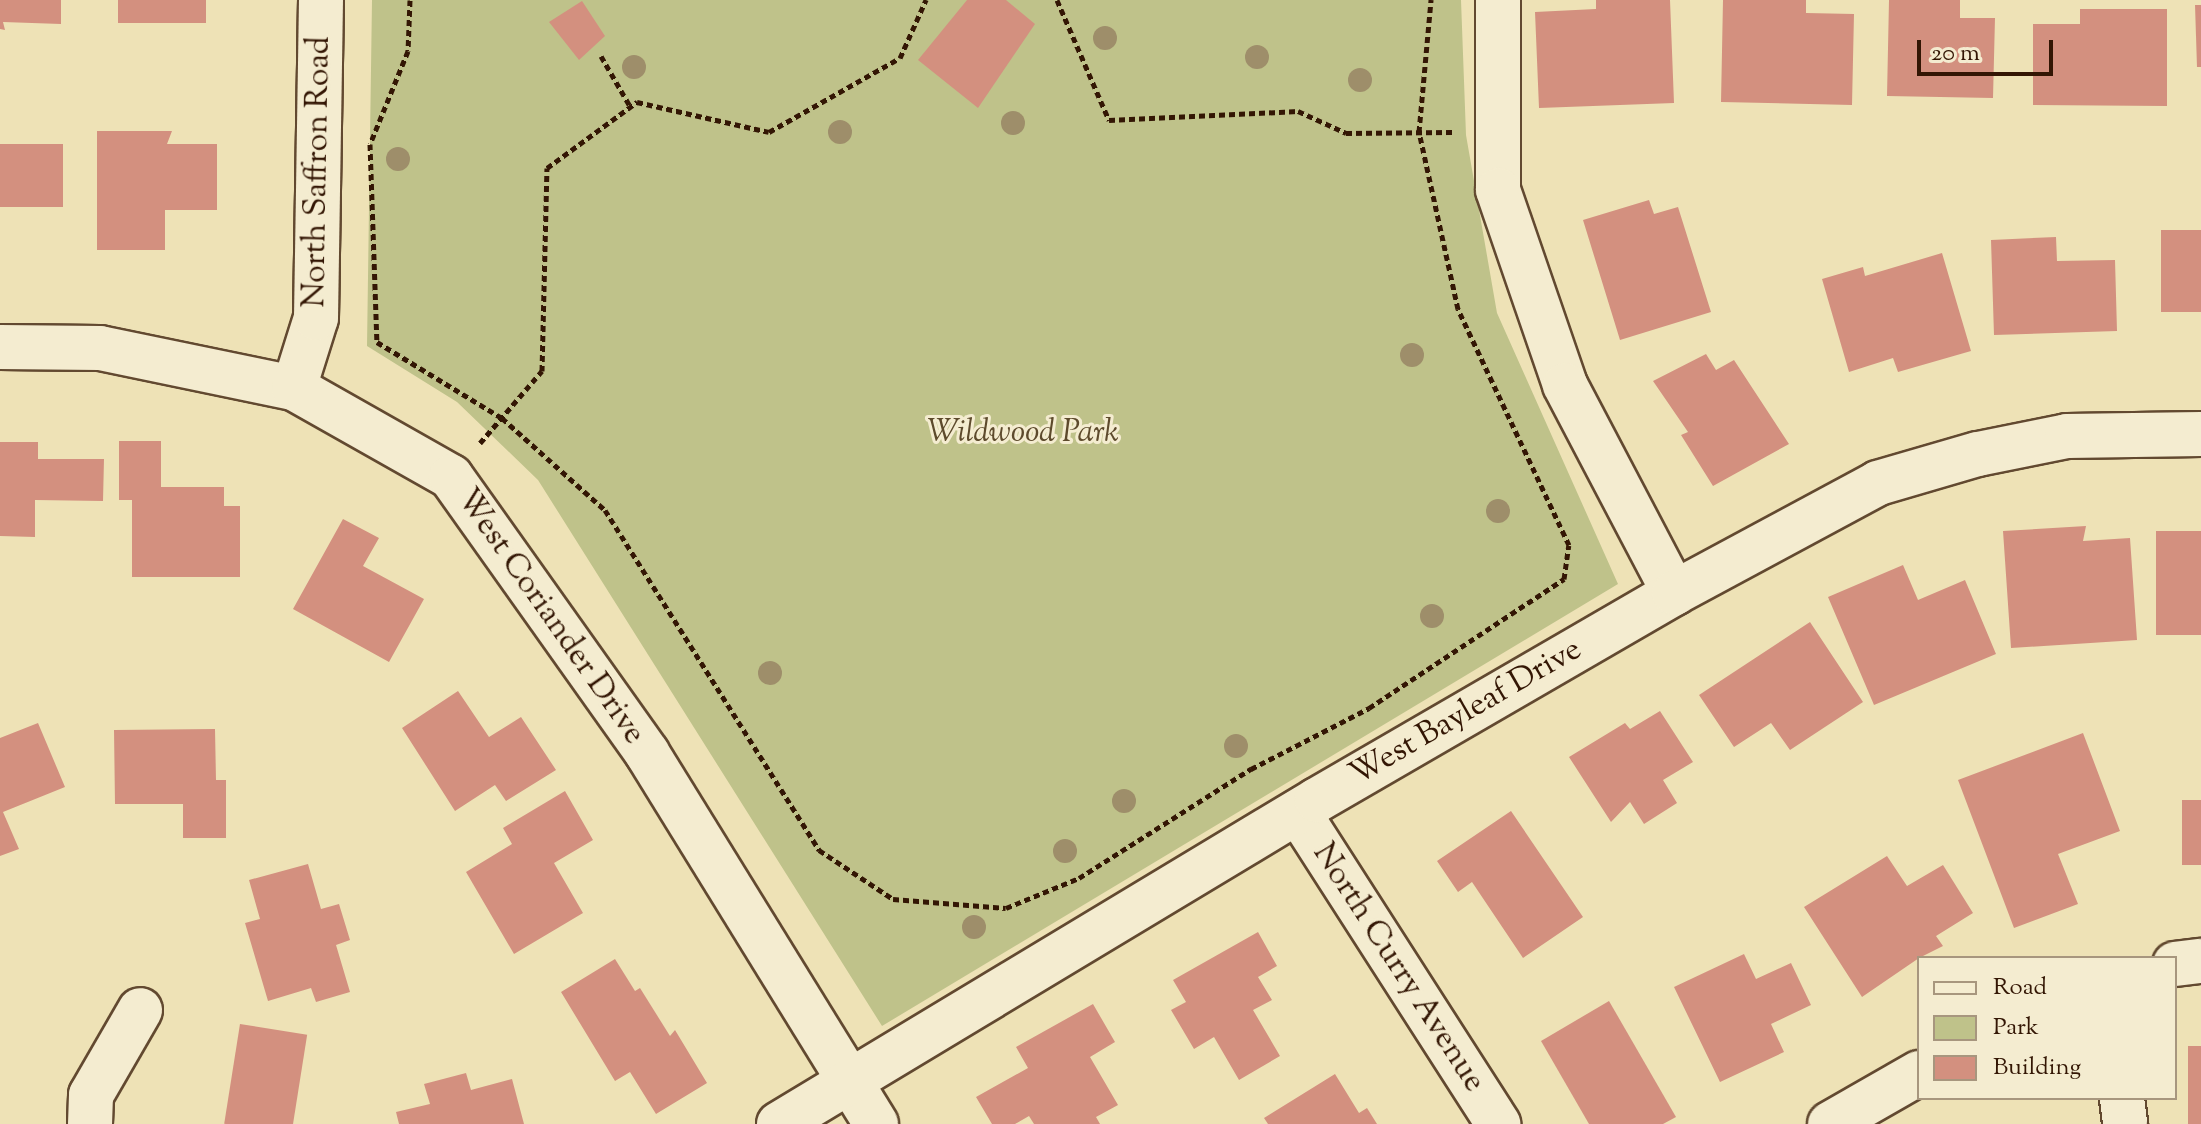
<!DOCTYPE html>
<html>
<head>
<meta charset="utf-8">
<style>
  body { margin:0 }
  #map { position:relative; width:2201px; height:1124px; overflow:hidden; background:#eee2b6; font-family:"Sorts Mill Goudy",serif }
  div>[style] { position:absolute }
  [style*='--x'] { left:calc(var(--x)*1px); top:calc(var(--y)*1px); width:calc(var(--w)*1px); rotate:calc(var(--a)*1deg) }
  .green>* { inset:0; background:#bfc28a }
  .building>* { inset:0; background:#d3907f; transform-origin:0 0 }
  .path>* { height:5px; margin-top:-2.5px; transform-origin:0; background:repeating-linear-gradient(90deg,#331604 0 6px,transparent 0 10px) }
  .roads { filter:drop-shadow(2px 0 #624930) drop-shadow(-2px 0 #624930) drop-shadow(0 2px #624930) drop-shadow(0 -2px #624930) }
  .minor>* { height:44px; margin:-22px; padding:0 22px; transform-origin:22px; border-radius:22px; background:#f4ecd0 }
  .trees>* { width:24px; height:24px; margin:-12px; border-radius:50%; background:#9e8e6a }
  span { translate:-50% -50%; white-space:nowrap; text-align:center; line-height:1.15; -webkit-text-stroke:6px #f4ecd0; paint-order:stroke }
  .street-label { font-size:32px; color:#331604 }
  .park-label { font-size:32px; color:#5d4a2c; font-style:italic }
  .legend { position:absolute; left:1917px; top:956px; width:260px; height:144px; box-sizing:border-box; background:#f4ecd0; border:2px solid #a7967e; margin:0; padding:10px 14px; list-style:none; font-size:24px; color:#331604 }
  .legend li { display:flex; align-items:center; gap:16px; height:40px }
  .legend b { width:40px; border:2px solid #a7967e }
  .scale { position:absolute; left:1917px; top:40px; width:136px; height:36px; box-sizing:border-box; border:4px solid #331604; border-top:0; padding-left:10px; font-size:24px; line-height:28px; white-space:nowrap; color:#331604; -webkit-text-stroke:6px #f4ecd0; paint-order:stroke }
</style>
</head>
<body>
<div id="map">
  <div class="green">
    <i style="clip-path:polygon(372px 0,1461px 0,1466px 135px,1497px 313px,1618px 584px,882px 1026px,538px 480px,457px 402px,367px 346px)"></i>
  </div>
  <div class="building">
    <i style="clip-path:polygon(0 0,61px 0,61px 24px,3px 22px,5px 30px,0 29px)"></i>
    <i style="left:118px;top:0;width:88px;height:23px"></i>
    <i style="clip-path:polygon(967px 0,1006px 0,1035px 24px,978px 108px,918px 60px)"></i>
    <i style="clip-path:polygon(1596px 0,1670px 0,1674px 103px,1539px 108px,1535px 12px,1596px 9px)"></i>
    <i style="clip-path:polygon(1723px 0,1806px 0,1806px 13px,1854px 14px,1852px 105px,1721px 102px)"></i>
    <i style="clip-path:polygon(1889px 0,1960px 0,1960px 18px,1995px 18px,1993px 98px,1887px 96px)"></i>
    <i style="clip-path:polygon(582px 1px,605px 36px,579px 60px,549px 22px)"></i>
    <i style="clip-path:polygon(2195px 5px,2201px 5px,2201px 67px,2197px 67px)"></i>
    <i style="clip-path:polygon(2080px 9px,2167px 9px,2167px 106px,2033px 105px,2033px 24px,2080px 24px)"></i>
    <i style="clip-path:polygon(97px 131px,172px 131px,167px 144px,217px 144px,217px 210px,165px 210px,165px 250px,97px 250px)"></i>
    <i style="left:0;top:144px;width:63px;height:63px"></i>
    <i style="clip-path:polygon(1649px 200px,1654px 214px,1678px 207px,1711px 312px,1620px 340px,1583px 220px)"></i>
    <i style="left:2161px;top:230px;width:40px;height:82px"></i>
    <i style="clip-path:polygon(2056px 237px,2057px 261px,2115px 260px,2117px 331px,1994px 335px,1991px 240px)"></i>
    <i style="clip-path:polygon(1942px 253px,1971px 351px,1898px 372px,1893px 358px,1849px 372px,1822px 279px,1863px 267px,1865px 276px)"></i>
    <i style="clip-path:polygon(1706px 354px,1716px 370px,1734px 360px,1789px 444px,1713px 486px,1681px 435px,1688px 432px,1653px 381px)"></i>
    <i style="clip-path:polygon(119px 441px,161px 441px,161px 487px,224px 487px,224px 506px,240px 506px,240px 577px,132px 577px,132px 500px,119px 500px)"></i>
    <i style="clip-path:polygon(0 442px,38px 442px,38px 459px,104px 459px,103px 501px,35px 500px,35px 537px,0 536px)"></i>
    <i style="clip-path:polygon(343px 519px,379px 538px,363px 566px,424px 599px,389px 662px,293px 609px)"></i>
    <i style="clip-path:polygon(2086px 526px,2083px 541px,2130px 538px,2137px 640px,2011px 648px,2003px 531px)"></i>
    <i style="left:2201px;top:531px;width:104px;height:45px;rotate:90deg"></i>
    <i style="clip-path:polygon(1903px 565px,1918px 600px,1965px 580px,1996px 654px,1874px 705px,1828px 597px)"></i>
    <i style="clip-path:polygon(1810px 622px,1863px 702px,1790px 750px,1771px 723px,1734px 747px,1699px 695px)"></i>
    <i style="clip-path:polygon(458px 691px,489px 737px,521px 717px,556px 770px,506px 801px,495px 785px,455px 811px,402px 728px)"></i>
    <i style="clip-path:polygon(1660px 711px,1693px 762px,1663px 780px,1677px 803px,1644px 824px,1630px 802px,1611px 822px,1569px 757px,1625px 723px,1630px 729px)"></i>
    <i style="clip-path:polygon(38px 723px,65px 787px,3px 812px,19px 849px,0 856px,0 738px)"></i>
    <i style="clip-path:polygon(215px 729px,216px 780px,226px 780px,226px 838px,183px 838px,183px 804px,115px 804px,114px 730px)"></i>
    <i style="clip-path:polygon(2083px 733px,2120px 831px,2058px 854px,2078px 904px,2014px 928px,1958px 780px)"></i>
    <i style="clip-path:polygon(565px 791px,593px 840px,554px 863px,583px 913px,514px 954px,466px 872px,512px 844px,503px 828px)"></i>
    <i style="left:2182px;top:800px;width:19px;height:65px"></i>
    <i style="clip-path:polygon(1511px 811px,1583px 917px,1523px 958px,1472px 882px,1458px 892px,1437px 861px)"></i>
    <i style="clip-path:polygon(1887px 856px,1907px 886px,1943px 865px,1973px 913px,1936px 936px,1943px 946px,1919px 958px,1862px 997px,1804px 907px)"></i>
    <i style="clip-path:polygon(308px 864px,321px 909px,339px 904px,350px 940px,336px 945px,350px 992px,316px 1002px,311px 988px,268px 1001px,245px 923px,260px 919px,249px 880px)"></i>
    <i style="clip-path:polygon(1258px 932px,1277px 966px,1258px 977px,1272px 1000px,1253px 1010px,1280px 1056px,1239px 1080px,1214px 1037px,1194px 1049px,1171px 1010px,1186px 1002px,1173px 980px)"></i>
    <i style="clip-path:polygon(1744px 954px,1756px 979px,1791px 963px,1811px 1005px,1771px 1024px,1784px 1052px,1720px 1082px,1674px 987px)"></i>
    <i style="clip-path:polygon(615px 959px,635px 991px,640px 988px,670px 1036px,675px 1030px,707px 1083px,656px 1114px,630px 1072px,615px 1081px,561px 992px)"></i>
    <i style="clip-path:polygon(1609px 1001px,1676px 1117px,1663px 1124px,1589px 1124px,1541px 1041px)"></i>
    <i style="clip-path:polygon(1093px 1004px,1115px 1042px,1090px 1057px,1118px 1105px,1096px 1117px,1100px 1124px,1034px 1124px,1029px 1116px,1015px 1124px,992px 1124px,976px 1097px,1028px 1068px,1016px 1047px)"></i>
    <i style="left:240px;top:1024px;width:68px;height:101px;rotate:9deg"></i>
    <i style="left:2188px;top:1046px;width:13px;height:78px"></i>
    <i style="clip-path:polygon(466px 1073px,471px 1090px,512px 1079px,524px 1124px,399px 1124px,396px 1112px,430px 1104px,424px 1084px)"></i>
    <i style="clip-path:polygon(1335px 1074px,1359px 1113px,1367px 1108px,1377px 1124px,1268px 1124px,1264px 1118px)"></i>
  </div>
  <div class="path">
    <i style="--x:410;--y:0;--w:51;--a:92.2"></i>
    <i style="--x:408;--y:51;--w:100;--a:112.2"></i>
    <i style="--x:370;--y:144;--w:198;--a:88"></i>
    <i style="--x:377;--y:342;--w:146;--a:31.3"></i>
    <i style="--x:502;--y:418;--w:138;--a:41.8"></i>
    <i style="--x:605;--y:510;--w:402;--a:57.8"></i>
    <i style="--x:819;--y:850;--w:89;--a:33.5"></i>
    <i style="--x:893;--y:899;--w:113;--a:4.6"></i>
    <i style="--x:1006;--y:908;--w:79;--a:-22.3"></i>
    <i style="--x:1079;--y:878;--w:204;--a:-32.4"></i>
    <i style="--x:1251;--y:769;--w:133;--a:-27.3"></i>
    <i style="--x:1369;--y:708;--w:234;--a:-33.5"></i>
    <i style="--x:1564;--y:579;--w:34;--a:-82"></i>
    <i style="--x:1569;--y:545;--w:261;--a:-115.2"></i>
    <i style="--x:1458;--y:309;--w:181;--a:-102.4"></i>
    <i style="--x:1419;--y:132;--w:133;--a:-84.8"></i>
    <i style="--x:1057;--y:0;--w:131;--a:66.6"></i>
    <i style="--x:1109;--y:120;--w:189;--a:-2.7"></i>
    <i style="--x:1298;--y:111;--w:53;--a:24.6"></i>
    <i style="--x:1346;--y:133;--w:106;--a:-0.5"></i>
    <i style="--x:601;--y:56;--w:58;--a:59.9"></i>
    <i style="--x:480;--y:443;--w:95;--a:-49.3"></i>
    <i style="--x:542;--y:371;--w:203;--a:-88.6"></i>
    <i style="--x:547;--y:168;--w:112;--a:-36.3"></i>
    <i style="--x:637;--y:102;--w:135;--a:12.8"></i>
    <i style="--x:769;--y:132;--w:150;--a:-29.5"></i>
    <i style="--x:900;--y:58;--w:64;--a:-65.9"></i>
  </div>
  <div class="roads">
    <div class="minor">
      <i style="--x:1498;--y:0;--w:190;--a:90"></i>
      <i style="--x:1498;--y:190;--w:206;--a:71"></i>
      <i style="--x:1565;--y:385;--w:235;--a:62.3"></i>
      <i style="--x:0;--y:347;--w:100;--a:0.6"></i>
      <i style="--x:100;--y:348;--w:198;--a:11.7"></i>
      <i style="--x:294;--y:388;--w:180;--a:29.5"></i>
      <i style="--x:451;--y:477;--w:339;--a:54.6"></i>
      <i style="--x:647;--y:753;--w:436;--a:58.3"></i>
      <i style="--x:294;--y:388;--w:73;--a:-72.6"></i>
      <i style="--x:316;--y:318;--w:318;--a:-89.1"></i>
      <i style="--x:1298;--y:812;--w:371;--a:57.3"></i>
      <i style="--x:2175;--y:964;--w:26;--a:-7"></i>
      <i style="--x:2122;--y:1098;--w:26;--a:83"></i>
      <i style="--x:90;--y:1124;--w:29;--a:-88"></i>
      <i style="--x:91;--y:1095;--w:98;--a:-60"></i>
      <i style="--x:779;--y:1124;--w:628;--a:-31.06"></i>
      <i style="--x:1317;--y:800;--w:413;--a:-30.1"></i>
      <i style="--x:1674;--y:593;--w:232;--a:-28.3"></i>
      <i style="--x:1878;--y:483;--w:104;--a:-16.2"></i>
      <i style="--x:1978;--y:454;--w:91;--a:-11.4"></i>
      <i style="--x:2067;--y:436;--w:134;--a:-0.9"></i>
      <i style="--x:1830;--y:1124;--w:103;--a:-29.8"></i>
    </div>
  </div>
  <div class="trees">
    <i style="left:1105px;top:38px"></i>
    <i style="left:1257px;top:57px"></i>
    <i style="left:634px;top:67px"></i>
    <i style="left:1360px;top:80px"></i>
    <i style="left:1013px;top:123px"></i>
    <i style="left:840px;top:132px"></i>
    <i style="left:398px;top:159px"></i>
    <i style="left:1412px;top:355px"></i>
    <i style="left:1498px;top:511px"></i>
    <i style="left:1432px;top:616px"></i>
    <i style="left:770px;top:673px"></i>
    <i style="left:1236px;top:746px"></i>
    <i style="left:1124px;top:801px"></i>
    <i style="left:1065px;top:851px"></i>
    <i style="left:974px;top:927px"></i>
  </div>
  <div class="street-label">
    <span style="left:318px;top:172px;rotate:-89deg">North Saffron Road</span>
    <span style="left:550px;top:617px;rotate:55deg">West Coriander Drive</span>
    <span style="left:1466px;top:713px;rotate:-30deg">West Bayleaf Drive</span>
    <span style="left:1398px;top:968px;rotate:57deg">North Curry Avenue</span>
  </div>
  <div class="park-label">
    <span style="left:1023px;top:433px">Wildwood Park</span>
  </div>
  <ul class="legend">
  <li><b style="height:10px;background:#f4ecd0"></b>Road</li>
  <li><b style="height:22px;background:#bfc28a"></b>Park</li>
  <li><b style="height:22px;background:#d3907f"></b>Building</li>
  </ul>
  <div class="scale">20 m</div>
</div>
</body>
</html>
